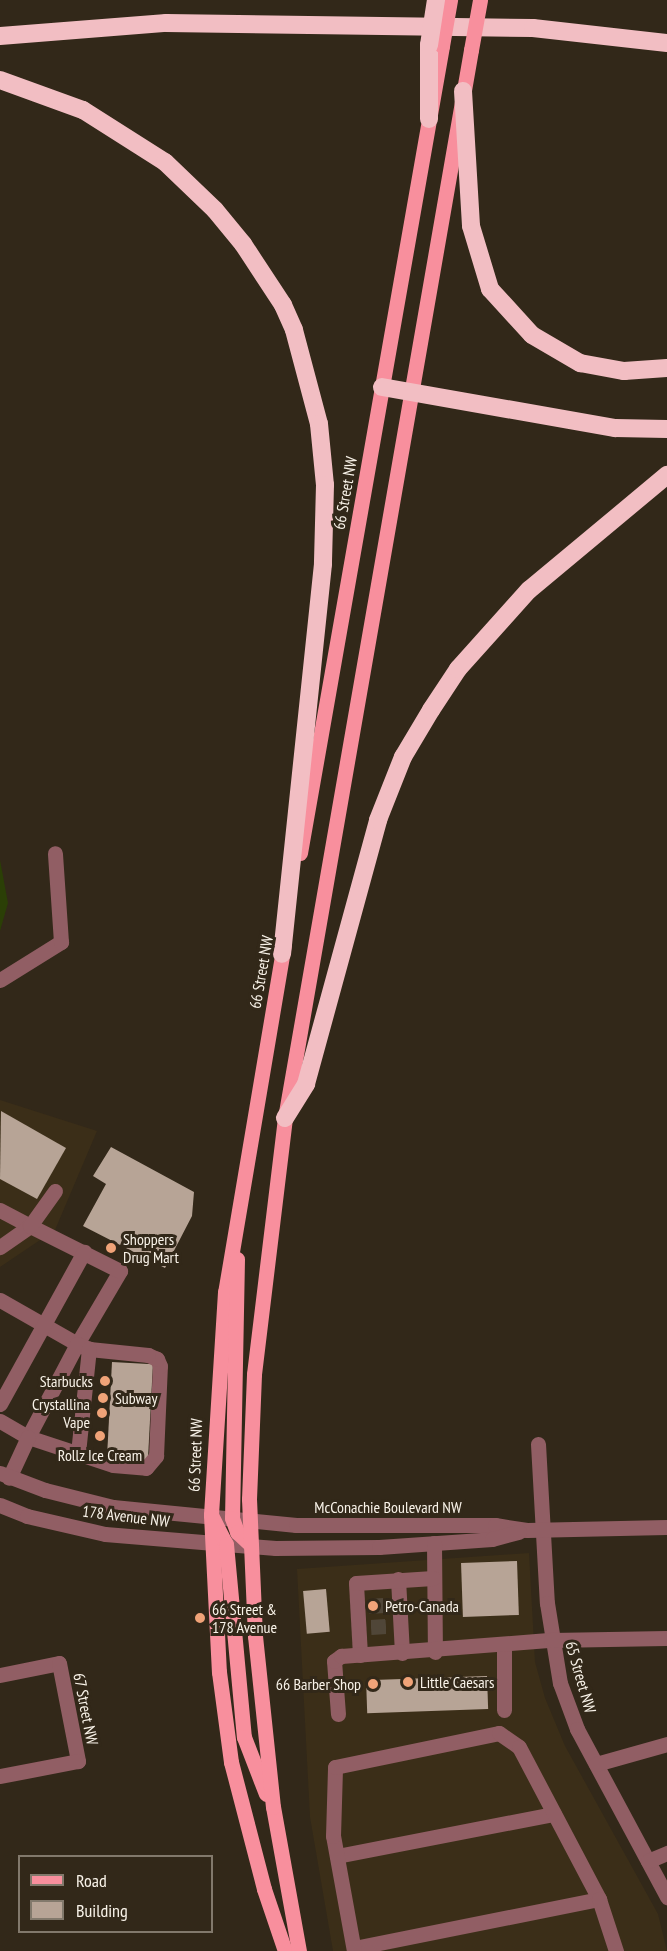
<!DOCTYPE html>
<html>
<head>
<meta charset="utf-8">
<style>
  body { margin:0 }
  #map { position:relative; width:667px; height:1951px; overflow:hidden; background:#322819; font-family:"PT Sans Narrow",sans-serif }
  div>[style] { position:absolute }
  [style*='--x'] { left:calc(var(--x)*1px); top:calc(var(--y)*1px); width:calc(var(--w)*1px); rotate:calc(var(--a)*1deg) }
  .built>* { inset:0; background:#3b2e18 }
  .green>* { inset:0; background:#2b3f06 }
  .building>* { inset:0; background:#b7a496; transform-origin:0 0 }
  .minor-tunnel>* { height:15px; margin-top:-7.5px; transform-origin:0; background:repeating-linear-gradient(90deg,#504638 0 15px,transparent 0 23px) }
  .minor>* { height:15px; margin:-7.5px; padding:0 7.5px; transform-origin:7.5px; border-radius:7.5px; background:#915e64 }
  .major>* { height:15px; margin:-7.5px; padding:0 7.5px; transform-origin:7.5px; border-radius:7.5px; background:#f88f9d }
  .highway>* { height:18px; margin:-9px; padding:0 9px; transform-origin:9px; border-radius:9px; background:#f2bec3 }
  .major-bridge>* { height:15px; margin:-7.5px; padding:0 7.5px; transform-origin:7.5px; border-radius:7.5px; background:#f88f9d }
  .highway-bridge>* { height:18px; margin:-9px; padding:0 9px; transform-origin:9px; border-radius:9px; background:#f2bec3 }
  .dots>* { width:16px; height:16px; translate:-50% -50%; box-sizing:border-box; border:3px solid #322819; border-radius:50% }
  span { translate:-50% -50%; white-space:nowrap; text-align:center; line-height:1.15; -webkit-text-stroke:6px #322819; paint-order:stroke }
  .street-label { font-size:16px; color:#f9f3e9 }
  .poi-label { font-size:16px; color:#f9f3e9 }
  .left { translate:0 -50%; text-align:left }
  .right { translate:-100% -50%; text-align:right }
  .legend { position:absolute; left:18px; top:1855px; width:195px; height:78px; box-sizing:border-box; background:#322819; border:2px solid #82796c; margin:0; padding:8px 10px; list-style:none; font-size:18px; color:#f9f3e9 }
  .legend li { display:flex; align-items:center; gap:12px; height:30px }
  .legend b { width:30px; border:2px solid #82796c }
</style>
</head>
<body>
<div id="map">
  <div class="built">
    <i style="clip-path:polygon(0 1100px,97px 1131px,55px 1230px,0 1267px)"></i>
    <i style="clip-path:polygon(529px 1553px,535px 1662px,545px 1698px,565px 1746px,658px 1914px,667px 1951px,333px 1951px,310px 1817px,297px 1569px)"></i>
  </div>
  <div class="green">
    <i style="clip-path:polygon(0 860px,8px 903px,0 931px)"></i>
  </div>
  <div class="building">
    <i style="clip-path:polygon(1px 1111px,66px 1148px,37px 1199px,0 1179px)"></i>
    <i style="clip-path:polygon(111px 1147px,194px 1192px,192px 1216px,165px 1268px,83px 1226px,106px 1184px,93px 1176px)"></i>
    <i style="left:112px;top:1362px;width:41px;height:98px;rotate:3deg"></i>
    <i style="left:517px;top:1561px;width:54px;height:56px;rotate:88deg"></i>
    <i style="left:326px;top:1589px;width:43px;height:23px;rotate:85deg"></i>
    <i style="left:487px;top:1676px;width:33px;height:121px;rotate:88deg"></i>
  </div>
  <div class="minor-tunnel">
    <i style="--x:369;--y:1606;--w:15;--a:-4"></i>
    <i style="--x:371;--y:1627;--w:15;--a:-4"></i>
  </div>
  <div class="minor">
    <i style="--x:0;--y:980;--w:72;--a:-31.9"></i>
    <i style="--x:61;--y:942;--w:89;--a:-93.9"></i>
    <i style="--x:0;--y:1210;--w:34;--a:28"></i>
    <i style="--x:30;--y:1226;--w:37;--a:145"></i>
    <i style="--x:0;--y:1300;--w:89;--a:29.7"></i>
    <i style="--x:77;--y:1344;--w:85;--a:-59.5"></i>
    <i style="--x:120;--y:1271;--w:101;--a:-153.4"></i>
    <i style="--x:30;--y:1226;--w:43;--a:-54.5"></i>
    <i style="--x:0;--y:1404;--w:174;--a:-61.1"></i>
    <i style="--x:0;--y:1421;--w:32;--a:30"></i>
    <i style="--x:28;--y:1437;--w:89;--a:18.2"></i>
    <i style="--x:113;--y:1465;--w:33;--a:5"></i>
    <i style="--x:146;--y:1468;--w:16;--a:-50"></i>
    <i style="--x:156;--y:1456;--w:90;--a:-87.5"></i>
    <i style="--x:160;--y:1366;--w:8;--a:-113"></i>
    <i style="--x:157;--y:1359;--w:10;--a:-156"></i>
    <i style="--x:148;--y:1355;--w:59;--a:-174.2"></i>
    <i style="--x:89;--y:1349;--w:13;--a:-157"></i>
    <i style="--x:77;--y:1344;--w:105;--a:117.8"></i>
    <i style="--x:28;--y:1437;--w:45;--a:114.9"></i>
    <i style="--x:538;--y:1444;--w:159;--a:86.8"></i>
    <i style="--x:547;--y:1603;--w:81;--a:80.8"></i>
    <i style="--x:560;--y:1683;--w:49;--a:69.7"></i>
    <i style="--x:577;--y:1729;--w:191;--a:61.8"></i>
    <i style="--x:78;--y:1453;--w:105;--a:-84"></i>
    <i style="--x:0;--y:1473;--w:48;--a:20.7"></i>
    <i style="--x:45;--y:1490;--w:70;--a:14"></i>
    <i style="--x:113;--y:1507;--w:184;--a:5.6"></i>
    <i style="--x:296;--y:1525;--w:199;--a:0"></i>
    <i style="--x:495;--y:1525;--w:32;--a:9"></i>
    <i style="--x:527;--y:1530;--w:140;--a:-1.2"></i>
    <i style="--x:0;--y:1505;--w:29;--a:22"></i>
    <i style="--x:27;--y:1516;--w:80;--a:13"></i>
    <i style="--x:105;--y:1534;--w:171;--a:4.7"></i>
    <i style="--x:275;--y:1548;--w:104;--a:-0.6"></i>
    <i style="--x:379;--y:1547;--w:113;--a:-4"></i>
    <i style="--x:492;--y:1539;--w:28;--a:-15"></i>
    <i style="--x:434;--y:1543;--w:109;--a:89.5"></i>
    <i style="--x:398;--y:1579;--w:74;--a:86.9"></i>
    <i style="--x:504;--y:1645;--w:65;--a:90"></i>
    <i style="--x:360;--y:1655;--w:72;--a:-93.2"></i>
    <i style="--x:356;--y:1583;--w:77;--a:-3.7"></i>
    <i style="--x:0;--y:1675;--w:60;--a:-11.5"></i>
    <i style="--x:59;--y:1663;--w:100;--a:79"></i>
    <i style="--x:78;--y:1761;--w:79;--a:169.1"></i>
    <i style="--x:338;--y:1714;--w:53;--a:-94.3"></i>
    <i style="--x:334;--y:1661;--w:9;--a:-36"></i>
    <i style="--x:341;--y:1656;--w:211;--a:-4.4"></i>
    <i style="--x:551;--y:1640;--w:116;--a:-1"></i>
    <i style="--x:596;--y:1764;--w:74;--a:-15.7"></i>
    <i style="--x:337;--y:1856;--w:221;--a:-11"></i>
    <i style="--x:648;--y:1861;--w:21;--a:-23"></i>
    <i style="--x:354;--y:1948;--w:250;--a:-11.3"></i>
    <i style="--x:354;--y:1951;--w:117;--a:-100.3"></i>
    <i style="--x:333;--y:1836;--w:69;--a:-88.3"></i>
    <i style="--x:335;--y:1767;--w:167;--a:-11.7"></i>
    <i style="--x:499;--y:1733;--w:24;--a:35"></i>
    <i style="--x:519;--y:1747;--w:172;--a:62.2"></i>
    <i style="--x:599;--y:1899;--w:55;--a:71.9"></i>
  </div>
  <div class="major">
    <i style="--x:300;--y:853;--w:819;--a:-80.02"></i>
    <i style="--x:284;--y:944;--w:353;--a:99.6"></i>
    <i style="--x:225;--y:1292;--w:223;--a:93.6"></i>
    <i style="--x:211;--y:1515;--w:157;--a:87.1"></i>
    <i style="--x:219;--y:1672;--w:91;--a:82.4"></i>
    <i style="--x:231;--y:1762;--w:131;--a:75.4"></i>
    <i style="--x:264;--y:1889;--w:65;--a:71.3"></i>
    <i style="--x:237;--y:1259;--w:259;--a:91.1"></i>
    <i style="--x:232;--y:1518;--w:15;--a:70"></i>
    <i style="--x:237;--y:1532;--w:19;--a:43"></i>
    <i style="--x:211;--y:1515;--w:33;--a:63"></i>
    <i style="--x:226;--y:1544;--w:194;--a:84.7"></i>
    <i style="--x:244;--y:1737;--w:61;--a:68.9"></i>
    <i style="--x:299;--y:1951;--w:146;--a:-100.2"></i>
    <i style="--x:273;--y:1807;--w:172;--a:-96"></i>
    <i style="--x:255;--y:1636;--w:137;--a:-92.5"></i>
    <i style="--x:249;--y:1499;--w:125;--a:-87.7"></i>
    <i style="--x:254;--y:1374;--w:258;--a:-83.1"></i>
    <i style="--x:285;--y:1118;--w:1084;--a:-80.12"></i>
  </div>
  <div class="highway">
    <i style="--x:0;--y:36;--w:167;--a:-4.5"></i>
    <i style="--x:166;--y:23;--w:367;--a:0.8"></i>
    <i style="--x:533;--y:28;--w:135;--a:6.4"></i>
    <i style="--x:0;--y:80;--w:88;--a:19.9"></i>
    <i style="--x:83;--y:110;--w:97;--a:32.4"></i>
    <i style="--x:165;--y:162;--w:69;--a:43.8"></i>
    <i style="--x:215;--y:210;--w:44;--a:50.5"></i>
    <i style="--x:243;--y:244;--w:73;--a:56.7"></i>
    <i style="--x:283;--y:305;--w:27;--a:66"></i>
    <i style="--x:294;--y:330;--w:97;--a:75.1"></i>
    <i style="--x:319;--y:424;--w:61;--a:84.4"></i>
    <i style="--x:325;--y:485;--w:79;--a:91.5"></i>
    <i style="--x:323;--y:564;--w:392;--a:96"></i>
    <i style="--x:463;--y:91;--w:135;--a:86.6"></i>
    <i style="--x:471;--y:226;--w:66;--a:73.2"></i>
    <i style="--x:490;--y:289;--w:62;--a:47.6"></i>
    <i style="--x:532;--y:335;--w:56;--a:30.3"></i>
    <i style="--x:580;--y:363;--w:45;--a:10.3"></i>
    <i style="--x:624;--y:371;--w:43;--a:-4"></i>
    <i style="--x:429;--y:119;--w:74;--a:-90"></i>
    <i style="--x:382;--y:387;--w:237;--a:10"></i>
    <i style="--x:615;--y:428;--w:52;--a:1.1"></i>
    <i style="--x:285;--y:1118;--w:40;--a:-58"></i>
    <i style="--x:306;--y:1084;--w:274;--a:-74.7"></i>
    <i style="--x:378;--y:820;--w:68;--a:-68.4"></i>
    <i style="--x:403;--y:757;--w:55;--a:-59.2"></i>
    <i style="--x:431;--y:710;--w:49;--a:-56.6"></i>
    <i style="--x:458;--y:669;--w:106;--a:-48.1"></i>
    <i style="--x:529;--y:590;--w:180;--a:-39.8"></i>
  </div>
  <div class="major-bridge">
    <i style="--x:442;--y:46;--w:47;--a:-80.1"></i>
    <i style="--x:471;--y:50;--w:51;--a:-79.8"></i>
  </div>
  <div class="highway-bridge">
    <i style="--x:429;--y:45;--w:46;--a:-81.2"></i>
  </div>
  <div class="dots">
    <i style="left:111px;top:1248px;background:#f0a378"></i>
    <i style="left:105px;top:1381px;background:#f0a378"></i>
    <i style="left:103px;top:1398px;background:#f0a378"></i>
    <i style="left:102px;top:1413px;background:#f0a378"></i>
    <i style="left:100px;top:1436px;background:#f0a378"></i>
    <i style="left:373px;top:1606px;background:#f0a378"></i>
    <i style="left:200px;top:1618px;background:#f0a378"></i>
    <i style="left:408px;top:1682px;background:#f0a378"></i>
    <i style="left:373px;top:1684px;background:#f0a378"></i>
  </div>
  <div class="street-label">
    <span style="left:345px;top:493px;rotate:-80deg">66 Street NW</span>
    <span style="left:261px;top:972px;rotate:-80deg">66 Street NW</span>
    <span style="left:195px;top:1455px;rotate:-88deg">66 Street NW</span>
    <span style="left:388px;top:1507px">McConachie Boulevard NW</span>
    <span style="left:126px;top:1516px;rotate:7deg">178 Avenue NW</span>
    <span style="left:581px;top:1677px;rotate:74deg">65 Street NW</span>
    <span style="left:86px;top:1709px;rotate:79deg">67 Street NW</span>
  </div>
  <div class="poi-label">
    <span class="left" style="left:123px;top:1248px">Shoppers<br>Drug Mart</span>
    <span class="right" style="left:93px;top:1381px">Starbucks</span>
    <span class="left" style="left:115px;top:1398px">Subway</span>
    <span class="right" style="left:90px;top:1413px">Crystallina<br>Vape</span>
    <span style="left:100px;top:1455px">Rollz Ice Cream</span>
    <span class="left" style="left:385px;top:1606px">Petro-Canada</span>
    <span class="left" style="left:212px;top:1618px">66 Street &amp;<br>178 Avenue</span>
    <span class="left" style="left:420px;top:1682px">Little Caesars</span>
    <span class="right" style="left:361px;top:1684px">66 Barber Shop</span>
  </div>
  <ul class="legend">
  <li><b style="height:8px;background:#f88f9d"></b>Road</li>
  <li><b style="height:16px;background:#b7a496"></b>Building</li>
  </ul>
</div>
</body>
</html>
